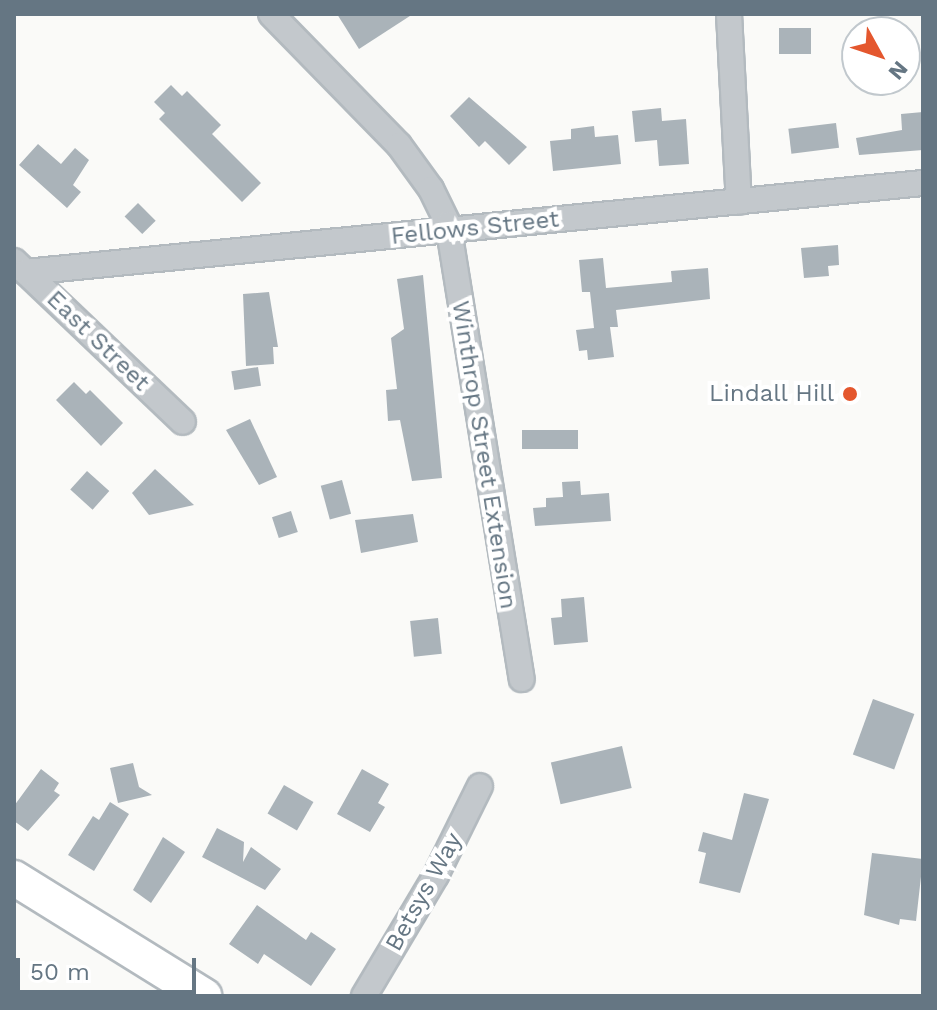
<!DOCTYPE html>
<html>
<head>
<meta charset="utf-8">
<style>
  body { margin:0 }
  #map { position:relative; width:937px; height:1010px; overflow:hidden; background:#fafaf8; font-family:"Work Sans",sans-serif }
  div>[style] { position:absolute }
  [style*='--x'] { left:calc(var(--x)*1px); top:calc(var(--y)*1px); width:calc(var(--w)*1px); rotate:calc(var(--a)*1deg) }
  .building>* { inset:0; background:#aab3b9; transform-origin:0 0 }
  .roads { filter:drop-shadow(2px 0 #b3babf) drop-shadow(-2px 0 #b3babf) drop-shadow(0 2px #b3babf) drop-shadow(0 -2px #b3babf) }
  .street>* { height:24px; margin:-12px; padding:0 12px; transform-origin:12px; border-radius:12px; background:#c3c8cc }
  .secondary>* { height:34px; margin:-17px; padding:0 17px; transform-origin:17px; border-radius:17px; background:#fff }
  .dots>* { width:22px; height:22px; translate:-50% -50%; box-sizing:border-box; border:4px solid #fff; border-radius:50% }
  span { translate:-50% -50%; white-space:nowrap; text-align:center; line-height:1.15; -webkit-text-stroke:8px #fff; paint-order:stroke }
  .street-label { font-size:24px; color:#657683 }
  .poi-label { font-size:24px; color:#657683 }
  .right { translate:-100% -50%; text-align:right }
  .frame { position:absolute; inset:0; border:16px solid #657683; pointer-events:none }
  .north { position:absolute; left:841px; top:16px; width:80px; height:80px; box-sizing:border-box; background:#fff; border:2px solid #c1c8cd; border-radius:50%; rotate:130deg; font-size:22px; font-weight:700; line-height:32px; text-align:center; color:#657683 }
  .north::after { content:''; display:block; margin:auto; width:28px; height:36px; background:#e4572e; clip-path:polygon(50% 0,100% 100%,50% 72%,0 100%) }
  .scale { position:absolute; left:16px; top:958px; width:180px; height:36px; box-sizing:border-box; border:4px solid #657683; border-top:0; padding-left:10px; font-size:24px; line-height:28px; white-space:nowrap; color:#657683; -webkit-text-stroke:6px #fff; paint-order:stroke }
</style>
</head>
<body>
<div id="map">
  <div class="building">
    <i style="clip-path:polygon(337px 14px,413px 14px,359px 49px)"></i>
    <i style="left:811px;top:28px;width:26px;height:32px;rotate:90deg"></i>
    <i style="clip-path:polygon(171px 85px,182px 96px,187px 91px,221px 125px,212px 134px,261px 183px,242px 202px,159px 119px,165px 113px,154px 102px)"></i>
    <i style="clip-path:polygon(469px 97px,527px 147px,509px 165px,485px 141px,479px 147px,450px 116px)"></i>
    <i style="clip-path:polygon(661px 108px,662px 121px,686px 119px,689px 164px,659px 166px,657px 140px,635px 142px,632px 111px)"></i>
    <i style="clip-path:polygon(923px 112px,923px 150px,859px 155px,856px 138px,902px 130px,901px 114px)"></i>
    <i style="left:836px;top:123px;width:25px;height:48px;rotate:83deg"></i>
    <i style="clip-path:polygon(594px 126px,595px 137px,618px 135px,621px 164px,553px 171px,550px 141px,571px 139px,571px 129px)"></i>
    <i style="clip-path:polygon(38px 144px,61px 164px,75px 148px,89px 160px,73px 185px,81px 192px,67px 208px,19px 165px)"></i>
    <i style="left:138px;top:203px;width:25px;height:19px;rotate:45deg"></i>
    <i style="clip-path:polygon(838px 245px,839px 265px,828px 266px,829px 276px,804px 278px,801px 248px)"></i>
    <i style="clip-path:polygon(603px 258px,606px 288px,672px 282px,671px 271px,708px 268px,710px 299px,616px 310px,618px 327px,610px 327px,614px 357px,588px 360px,587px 350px,579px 351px,576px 330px,594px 328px,590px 292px,582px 292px,579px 260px)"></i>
    <i style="clip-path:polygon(423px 275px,442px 478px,412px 481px,400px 420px,388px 421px,386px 390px,397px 389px,391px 338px,404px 329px,397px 279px)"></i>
    <i style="clip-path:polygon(269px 292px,278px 347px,273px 347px,274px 364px,246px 366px,243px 294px)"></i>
    <i style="left:258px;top:367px;width:19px;height:27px;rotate:81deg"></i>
    <i style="clip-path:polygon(74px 382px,86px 394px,90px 390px,123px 423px,101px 446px,56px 400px)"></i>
    <i style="clip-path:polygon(250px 419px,277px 477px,259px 485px,226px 430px)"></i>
    <i style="left:522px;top:430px;width:56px;height:19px"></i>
    <i style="clip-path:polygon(155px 469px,194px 505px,149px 515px,132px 493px)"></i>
    <i style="left:87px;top:471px;width:30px;height:25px;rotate:42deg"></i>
    <i style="left:342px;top:480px;width:35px;height:22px;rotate:75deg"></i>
    <i style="clip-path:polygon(580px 481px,581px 495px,609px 493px,611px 521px,535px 526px,533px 508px,546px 507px,546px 498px,563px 497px,562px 482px)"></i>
    <i style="left:291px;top:511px;width:22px;height:20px;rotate:72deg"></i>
    <i style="clip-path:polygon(413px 514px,418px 542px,361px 553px,355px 520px)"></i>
    <i style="clip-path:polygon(584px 597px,588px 642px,554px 645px,551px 618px,562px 617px,561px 599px)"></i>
    <i style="left:438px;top:618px;width:36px;height:28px;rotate:84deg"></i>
    <i style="left:873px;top:699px;width:44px;height:59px;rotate:20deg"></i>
    <i style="left:622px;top:746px;width:43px;height:73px;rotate:77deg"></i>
    <i style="clip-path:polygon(133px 763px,139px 787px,152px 795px,118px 803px,110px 768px)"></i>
    <i style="clip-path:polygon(41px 769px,59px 783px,54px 791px,60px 795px,28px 831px,14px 821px,14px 806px)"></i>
    <i style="clip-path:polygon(362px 769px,389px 784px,378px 803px,385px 807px,370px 832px,337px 814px)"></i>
    <i style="left:284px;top:785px;width:34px;height:33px;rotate:30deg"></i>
    <i style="clip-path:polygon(744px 793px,769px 799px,740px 893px,699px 883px,706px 853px,698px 851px,703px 832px,732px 840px)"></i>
    <i style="clip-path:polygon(110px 802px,129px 814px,94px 871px,68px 855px,93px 816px,99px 820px)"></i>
    <i style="clip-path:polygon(217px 828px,244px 842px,243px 862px,251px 847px,281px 869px,265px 890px,202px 857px)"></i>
    <i style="clip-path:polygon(163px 837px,185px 852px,151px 903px,133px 890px)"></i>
    <i style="clip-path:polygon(872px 853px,923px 859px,916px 921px,900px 919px,899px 925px,864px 915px)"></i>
    <i style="clip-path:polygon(257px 905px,306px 940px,311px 932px,336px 949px,311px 986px,264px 954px,258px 964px,229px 944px)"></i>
  </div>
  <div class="roads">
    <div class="street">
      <i style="--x:271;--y:14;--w:183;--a:45.7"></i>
      <i style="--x:399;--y:145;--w:54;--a:54"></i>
      <i style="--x:431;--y:189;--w:39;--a:64"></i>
      <i style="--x:448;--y:224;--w:461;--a:80.8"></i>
      <i style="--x:729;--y:14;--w:188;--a:87"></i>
      <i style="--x:14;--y:261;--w:233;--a:43.6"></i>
      <i style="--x:26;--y:272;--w:901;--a:-5.67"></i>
      <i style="--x:364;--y:996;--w:141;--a:-59.2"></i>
      <i style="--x:436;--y:875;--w:99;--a:-63.7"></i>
    </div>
    <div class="secondary">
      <i style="--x:14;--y:878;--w:224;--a:31.8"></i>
    </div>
  </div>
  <div class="dots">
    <i style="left:850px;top:394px;background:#e4572e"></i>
  </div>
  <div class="street-label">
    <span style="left:475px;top:228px;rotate:-6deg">Fellows Street</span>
    <span style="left:98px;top:341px;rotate:44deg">East Street</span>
    <span style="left:484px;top:455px;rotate:81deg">Winthrop Street Extension</span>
    <span style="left:424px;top:892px;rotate:-61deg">Betsys Way</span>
  </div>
  <div class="poi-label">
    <span class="right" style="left:834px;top:394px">Lindall Hill</span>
  </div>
  <div class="frame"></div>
  <div class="north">N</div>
  <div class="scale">50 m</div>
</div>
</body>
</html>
